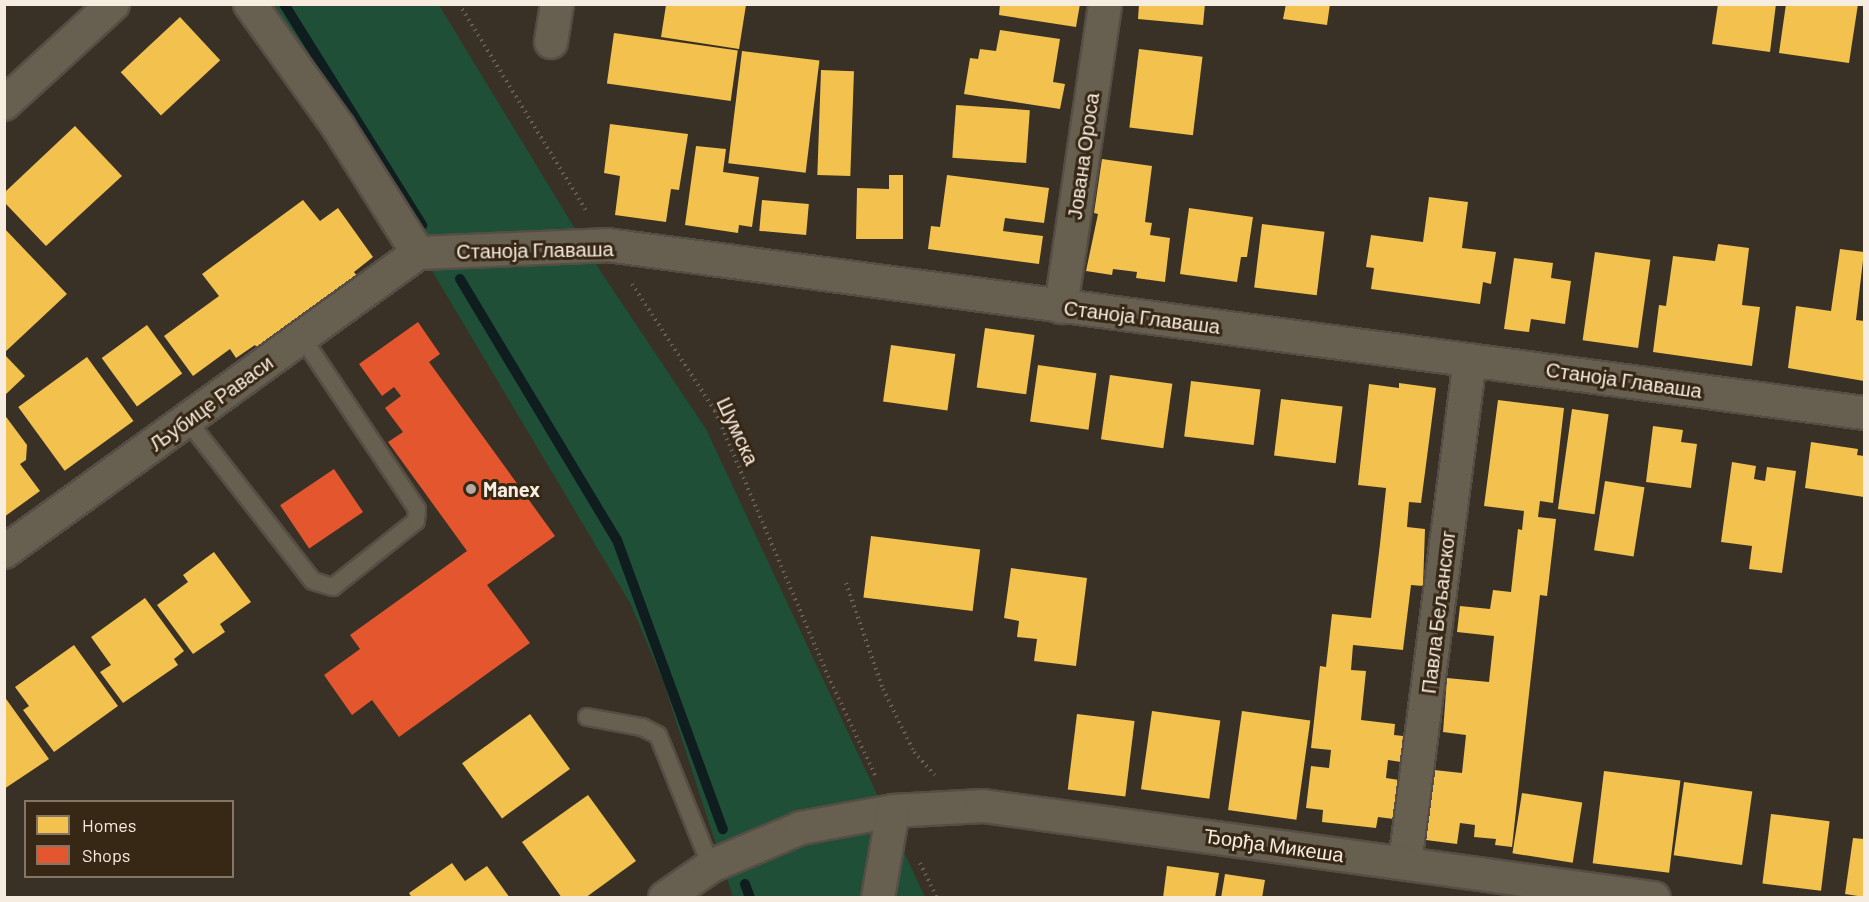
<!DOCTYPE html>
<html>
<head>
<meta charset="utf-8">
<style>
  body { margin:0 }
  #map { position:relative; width:1869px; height:902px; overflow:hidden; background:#393026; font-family:Barlow,sans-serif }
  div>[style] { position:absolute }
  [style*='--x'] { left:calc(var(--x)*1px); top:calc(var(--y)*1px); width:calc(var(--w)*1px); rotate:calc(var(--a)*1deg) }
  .green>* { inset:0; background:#1f4f37 }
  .homes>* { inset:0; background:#f2c14e; transform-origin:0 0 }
  .shops>* { inset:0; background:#e4572e; transform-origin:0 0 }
  .stream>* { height:10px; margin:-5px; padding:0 5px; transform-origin:5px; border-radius:5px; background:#101d1f }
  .path>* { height:4px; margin-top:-2px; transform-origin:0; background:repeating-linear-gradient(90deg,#696156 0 1.5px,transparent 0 6px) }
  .roads { filter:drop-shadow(2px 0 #564e45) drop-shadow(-2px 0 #564e45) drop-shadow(0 2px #564e45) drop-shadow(0 -2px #564e45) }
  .service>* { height:16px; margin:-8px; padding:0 8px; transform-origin:8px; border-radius:8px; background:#675f4f }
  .minor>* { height:32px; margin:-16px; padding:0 16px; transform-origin:16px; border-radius:16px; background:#675f4f }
  .dots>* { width:16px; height:16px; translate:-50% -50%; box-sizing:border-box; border:3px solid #372715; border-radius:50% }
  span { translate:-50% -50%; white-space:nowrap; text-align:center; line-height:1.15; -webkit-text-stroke:6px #372715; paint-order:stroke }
  .street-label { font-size:20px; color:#f6ece0 }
  .poi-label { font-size:20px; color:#f6ece0; font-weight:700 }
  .left { translate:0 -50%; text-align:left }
  .frame { position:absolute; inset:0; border:6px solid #f6ece0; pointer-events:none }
  .legend { position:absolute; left:24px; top:800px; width:210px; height:78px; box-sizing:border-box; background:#372715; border:2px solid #837666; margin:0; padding:8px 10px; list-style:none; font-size:18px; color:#f6ece0 }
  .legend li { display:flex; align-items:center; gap:12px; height:30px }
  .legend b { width:30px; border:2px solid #837666 }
</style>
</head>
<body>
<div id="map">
  <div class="green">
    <i style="clip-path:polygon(268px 5px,439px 5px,603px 275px,706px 429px,925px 897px,733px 897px,663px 681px,630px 603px,298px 46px)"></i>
  </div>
  <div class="homes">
    <i style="clip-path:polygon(1000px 4px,1080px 4px,1076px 27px,999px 15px)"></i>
    <i style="clip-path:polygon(1139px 4px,1205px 4px,1203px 25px,1138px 19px)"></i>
    <i style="clip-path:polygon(1286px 4px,1330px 4px,1327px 25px,1283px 19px)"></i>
    <i style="clip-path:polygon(1718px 4px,1776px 4px,1770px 52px,1712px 44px)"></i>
    <i style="clip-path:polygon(1786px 4px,1858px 4px,1849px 63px,1779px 53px)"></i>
    <i style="clip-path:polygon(666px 5px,746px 5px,739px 49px,661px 37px)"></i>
    <i style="left:180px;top:17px;width:59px;height:81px;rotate:47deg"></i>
    <i style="clip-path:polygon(1000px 30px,1060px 39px,1053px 82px,1065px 84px,1060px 109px,964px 94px,970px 58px,978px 59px,980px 49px,996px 51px)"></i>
    <i style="left:614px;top:33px;width:125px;height:51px;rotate:8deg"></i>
    <i style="left:1139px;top:49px;width:64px;height:79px;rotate:7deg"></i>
    <i style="left:742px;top:51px;width:78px;height:113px;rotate:7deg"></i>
    <i style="left:821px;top:70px;width:33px;height:105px;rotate:2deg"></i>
    <i style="left:956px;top:105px;width:74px;height:53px;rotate:4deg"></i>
    <i style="clip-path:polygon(610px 124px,688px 134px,679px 190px,671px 189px,666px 222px,615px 215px,620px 176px,604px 173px)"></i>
    <i style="clip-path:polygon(75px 126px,122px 176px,46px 246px,5px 203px,5px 192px)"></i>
    <i style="clip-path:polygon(696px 146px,726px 149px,723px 172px,759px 177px,752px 227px,739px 225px,738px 233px,685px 225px)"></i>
    <i style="clip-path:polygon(1102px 159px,1152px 166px,1145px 222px,1152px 223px,1150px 235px,1170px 238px,1165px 282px,1136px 278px,1137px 272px,1113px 269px,1112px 275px,1086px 271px,1098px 214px,1094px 213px)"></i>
    <i style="clip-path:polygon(889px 175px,903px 175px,903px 239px,856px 239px,857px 188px,889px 189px)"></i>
    <i style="clip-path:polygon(947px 175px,1049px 188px,1044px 223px,1005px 218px,1003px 231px,1043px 236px,1039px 264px,928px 249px,931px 226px,940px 227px)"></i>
    <i style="clip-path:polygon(1429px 197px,1468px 202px,1462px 248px,1496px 252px,1491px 284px,1483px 282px,1480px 304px,1371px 289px,1374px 268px,1366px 267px,1371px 235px,1423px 242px)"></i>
    <i style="clip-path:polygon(303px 200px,320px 221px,338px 208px,373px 257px,354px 272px,357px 276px,258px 349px,255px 345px,236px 358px,230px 349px,193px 376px,164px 336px,219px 296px,202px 274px)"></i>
    <i style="left:762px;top:200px;width:47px;height:31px;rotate:5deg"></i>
    <i style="clip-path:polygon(1189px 208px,1253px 217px,1247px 257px,1241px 257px,1237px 282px,1180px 274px)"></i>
    <i style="left:1262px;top:224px;width:63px;height:64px;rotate:7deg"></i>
    <i style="clip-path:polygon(4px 228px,67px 294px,4px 353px)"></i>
    <i style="clip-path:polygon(1718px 244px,1749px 248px,1742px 305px,1760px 307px,1752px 366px,1653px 352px,1659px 305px,1666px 306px,1673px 256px,1715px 261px)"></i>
    <i style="clip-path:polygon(1840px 249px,1864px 252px,1856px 320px,1864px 321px,1864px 381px,1788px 368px,1796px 306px,1831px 311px)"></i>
    <i style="left:1595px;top:252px;width:56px;height:89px;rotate:8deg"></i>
    <i style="clip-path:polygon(1514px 258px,1553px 263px,1551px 278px,1571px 281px,1565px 324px,1531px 319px,1529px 332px,1504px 329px)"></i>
    <i style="left:147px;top:325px;width:60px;height:56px;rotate:54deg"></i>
    <i style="left:985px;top:328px;width:50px;height:60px;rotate:8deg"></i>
    <i style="left:891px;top:345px;width:65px;height:57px;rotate:8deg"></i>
    <i style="clip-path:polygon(4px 354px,25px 376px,4px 396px)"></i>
    <i style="left:87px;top:357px;width:79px;height:85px;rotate:54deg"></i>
    <i style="left:1038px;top:365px;width:59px;height:57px;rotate:8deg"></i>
    <i style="left:1110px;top:375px;width:63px;height:65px;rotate:8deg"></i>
    <i style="left:1191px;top:381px;width:70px;height:56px;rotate:7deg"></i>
    <i style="clip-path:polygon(1399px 383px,1436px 388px,1421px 503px,1409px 502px,1407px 527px,1425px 529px,1423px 586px,1411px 585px,1403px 650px,1353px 645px,1351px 670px,1366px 671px,1361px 720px,1395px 724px,1394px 735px,1403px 736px,1401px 762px,1388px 760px,1386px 778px,1399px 780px,1394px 819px,1378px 817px,1376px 828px,1322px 822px,1323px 810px,1306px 808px,1311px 766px,1329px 768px,1331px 750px,1311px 748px,1320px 666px,1326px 667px,1332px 614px,1371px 618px,1380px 544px,1386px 488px,1358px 485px,1369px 384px,1399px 388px)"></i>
    <i style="left:1281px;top:399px;width:62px;height:57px;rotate:7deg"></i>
    <i style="clip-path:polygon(1498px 400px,1564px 408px,1553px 503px,1540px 501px,1538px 517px,1556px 519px,1547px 596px,1540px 595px,1512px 847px,1495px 845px,1496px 839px,1474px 837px,1475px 825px,1460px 823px,1457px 844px,1426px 840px,1434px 770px,1462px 773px,1466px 735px,1443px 732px,1447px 678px,1489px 682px,1494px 636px,1457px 632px,1460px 606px,1490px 609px,1493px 590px,1511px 592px,1518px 529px,1522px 530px,1524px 511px,1484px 506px)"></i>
    <i style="left:1572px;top:409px;width:37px;height:101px;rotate:8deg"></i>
    <i style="clip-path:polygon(4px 414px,27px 445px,26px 460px,20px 464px,40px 491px,4px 517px)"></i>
    <i style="clip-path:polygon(1653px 426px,1683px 430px,1681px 442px,1697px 444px,1691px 488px,1646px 482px)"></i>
    <i style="clip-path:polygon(1811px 442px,1858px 449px,1857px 455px,1864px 456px,1864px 497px,1805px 488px)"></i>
    <i style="clip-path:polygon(1732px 462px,1756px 466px,1754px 479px,1765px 481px,1767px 467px,1796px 471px,1782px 573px,1749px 569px,1752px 546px,1721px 542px)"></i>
    <i style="left:1605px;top:481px;width:40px;height:70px;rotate:9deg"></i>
    <i style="left:871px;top:536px;width:110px;height:62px;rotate:7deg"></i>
    <i style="clip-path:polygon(214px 552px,251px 602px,220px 624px,225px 632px,193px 654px,157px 605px,188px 582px,183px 575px)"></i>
    <i style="clip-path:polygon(1011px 568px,1087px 578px,1076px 666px,1034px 661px,1037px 639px,1017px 637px,1019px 621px,1004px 618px)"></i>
    <i style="clip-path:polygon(145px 598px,184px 651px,174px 659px,178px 665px,123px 703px,100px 672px,111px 665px,91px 637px)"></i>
    <i style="clip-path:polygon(74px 645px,118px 706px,54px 752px,23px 710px,29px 706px,15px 687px)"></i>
    <i style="clip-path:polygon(4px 696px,49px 759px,4px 789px)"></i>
    <i style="left:1152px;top:711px;width:69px;height:79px;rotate:8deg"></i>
    <i style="left:1242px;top:711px;width:69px;height:100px;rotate:8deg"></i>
    <i style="left:530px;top:714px;width:68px;height:84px;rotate:54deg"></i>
    <i style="left:1077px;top:714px;width:58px;height:76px;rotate:7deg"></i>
    <i style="left:1604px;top:771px;width:77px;height:93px;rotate:7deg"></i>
    <i style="left:1684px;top:782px;width:69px;height:74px;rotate:8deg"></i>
    <i style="left:1522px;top:793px;width:61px;height:61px;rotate:9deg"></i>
    <i style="clip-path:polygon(588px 795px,636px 861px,585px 898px,562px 898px,522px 842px)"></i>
    <i style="left:1771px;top:814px;width:59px;height:70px;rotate:7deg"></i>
    <i style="clip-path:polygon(1853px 838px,1864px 839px,1864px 897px,1845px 894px)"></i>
    <i style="clip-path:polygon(452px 863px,465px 881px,487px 866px,510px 898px,412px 898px,409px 893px)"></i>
    <i style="clip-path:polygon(1167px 866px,1219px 873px,1215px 898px,1163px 898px)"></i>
    <i style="clip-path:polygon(1225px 874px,1265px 880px,1262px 898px,1221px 898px)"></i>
  </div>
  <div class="shops">
    <i style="clip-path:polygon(418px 322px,440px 354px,429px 362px,555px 536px,487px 585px,530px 643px,399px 737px,372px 700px,352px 715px,324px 675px,360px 649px,350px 635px,467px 551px,388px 442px,403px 432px,385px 408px,401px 396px,394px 387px,382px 396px,359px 364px)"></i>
    <i style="left:334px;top:469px;width:52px;height:65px;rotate:56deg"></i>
  </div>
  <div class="stream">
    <i style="--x:284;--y:4;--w:261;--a:58"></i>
    <i style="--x:460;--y:279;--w:305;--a:59"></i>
    <i style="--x:617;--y:540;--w:308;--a:69.9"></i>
    <i style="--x:745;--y:884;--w:15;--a:70"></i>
  </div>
  <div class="path">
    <i style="--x:459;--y:4;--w:244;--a:58.4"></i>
    <i style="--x:632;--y:284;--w:152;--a:56.8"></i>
    <i style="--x:715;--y:411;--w:288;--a:66.9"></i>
    <i style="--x:828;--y:676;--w:114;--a:64.6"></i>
    <i style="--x:846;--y:583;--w:112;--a:70.8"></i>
    <i style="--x:883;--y:689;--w:70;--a:63.8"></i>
    <i style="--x:914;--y:752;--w:31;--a:48"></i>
    <i style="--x:920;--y:863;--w:39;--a:64"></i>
  </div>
  <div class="roads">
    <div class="service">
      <i style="--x:187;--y:420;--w:204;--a:52"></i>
      <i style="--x:313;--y:581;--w:21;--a:17"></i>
      <i style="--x:333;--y:587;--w:106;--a:-38.5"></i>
      <i style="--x:416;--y:521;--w:12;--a:-85"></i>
      <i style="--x:417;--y:509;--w:207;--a:-123.8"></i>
      <i style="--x:587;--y:717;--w:56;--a:10.3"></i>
      <i style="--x:642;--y:727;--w:18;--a:27"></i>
      <i style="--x:658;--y:735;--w:141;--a:68"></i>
    </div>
    <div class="minor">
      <i style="--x:250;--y:4;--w:153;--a:54.3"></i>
      <i style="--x:339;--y:128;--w:148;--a:57.7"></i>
      <i style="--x:551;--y:42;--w:38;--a:-81"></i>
      <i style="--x:4;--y:104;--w:148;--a:-42.5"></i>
      <i style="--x:418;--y:253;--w:189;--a:-2.4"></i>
      <i style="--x:607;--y:245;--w:1268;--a:7.61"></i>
      <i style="--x:1061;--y:307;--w:306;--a:-81.7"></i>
      <i style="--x:4;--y:552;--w:511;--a:-35.84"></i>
      <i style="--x:1405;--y:863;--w:507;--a:-82.64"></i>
      <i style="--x:665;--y:898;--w:56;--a:-34.8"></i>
      <i style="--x:711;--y:866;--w:98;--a:-22.9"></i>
      <i style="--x:801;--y:828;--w:94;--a:-10.5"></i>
      <i style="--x:893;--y:811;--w:90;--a:-3.2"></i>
      <i style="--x:983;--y:806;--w:677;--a:7.81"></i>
      <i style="--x:878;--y:898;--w:88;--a:-80.2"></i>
    </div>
  </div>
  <div class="dots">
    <i style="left:471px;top:489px;background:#b4aa9f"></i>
  </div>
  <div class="street-label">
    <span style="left:1083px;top:156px;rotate:-82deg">Јована Ороса</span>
    <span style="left:535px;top:250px;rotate:-1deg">Станоја Главаша</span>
    <span style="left:1142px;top:317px;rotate:7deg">Станоја Главаша</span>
    <span style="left:1624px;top:380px;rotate:8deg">Станоја Главаша</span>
    <span style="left:211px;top:403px;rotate:-36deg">Љубице Раваси</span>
    <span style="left:738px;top:431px;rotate:65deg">Шумска</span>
    <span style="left:1438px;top:612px;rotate:-83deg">Павла Бељанског</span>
    <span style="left:1274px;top:845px;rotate:8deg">Ђорђа Микеша</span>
  </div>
  <div class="poi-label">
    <span class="left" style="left:483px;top:489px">Manex</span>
  </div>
  <div class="frame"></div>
  <ul class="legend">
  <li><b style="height:16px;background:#f2c14e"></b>Homes</li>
  <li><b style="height:16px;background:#e4572e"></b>Shops</li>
  </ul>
</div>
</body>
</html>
